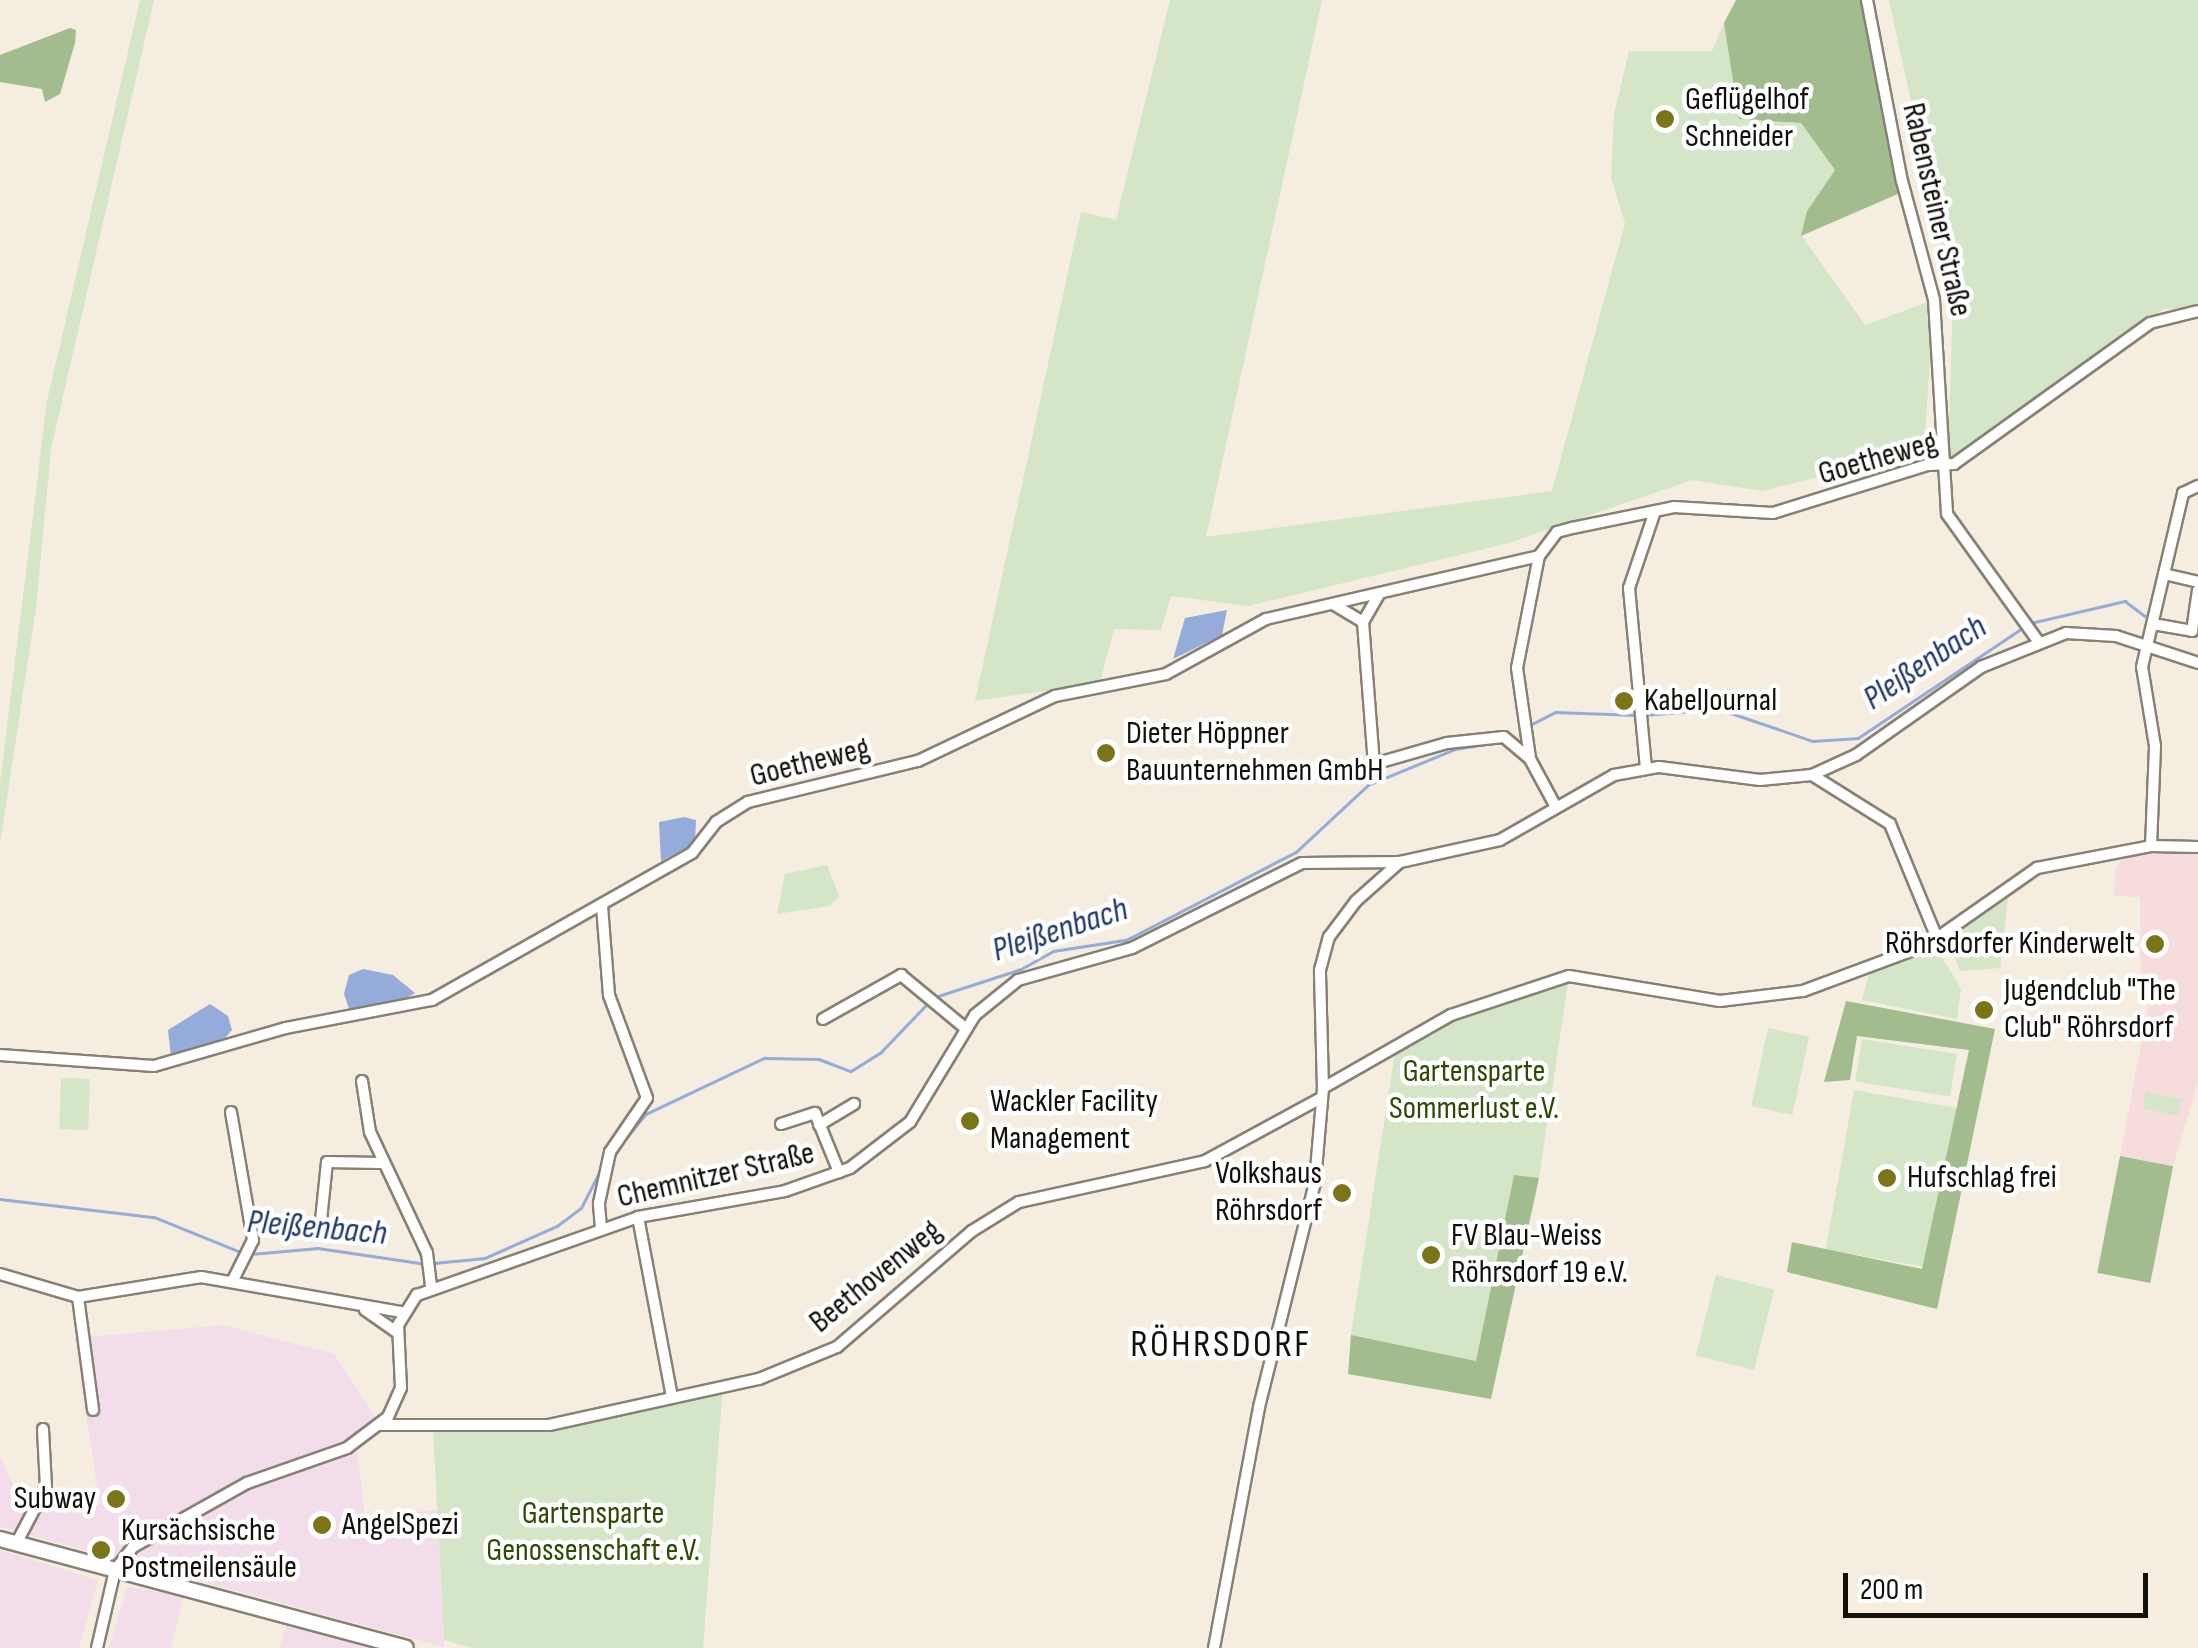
<!DOCTYPE html>
<html>
<head>
<meta charset="utf-8">
<style>
  body { margin:0 }
  #map { position:relative; width:2198px; height:1648px; overflow:hidden; background:#f4ede0; font-family:"Sofia Sans Condensed",sans-serif }
  div>[style] { position:absolute }
  [style*='--x'] { left:calc(var(--x)*1px); top:calc(var(--y)*1px); width:calc(var(--w)*1px); rotate:calc(var(--a)*1deg) }
  .commercial>* { inset:0; background:#f3ddea }
  .education>* { inset:0; background:#f7dcde }
  .green>* { inset:0; background:#d5e6c8; transform-origin:0 0 }
  .forest>* { inset:0; background:#a2bc8d; transform-origin:0 0 }
  .water>* { inset:0; background:#95acda }
  .stream>* { height:2.5px; margin:-1.25px; padding:0 1.25px; transform-origin:1.25px; border-radius:1.25px; background:#95acda }
  .roads { filter:drop-shadow(2px 0 #878175) drop-shadow(-2px 0 #878175) drop-shadow(0 2px #878175) drop-shadow(0 -2px #878175) }
  .minor>* { height:10px; margin:-5px; padding:0 5px; transform-origin:5px; border-radius:5px; background:#fff }
  .major>* { height:14px; margin:-7px; padding:0 7px; transform-origin:7px; border-radius:7px; background:#fff }
  .dots>* { width:28px; height:28px; translate:-50% -50%; box-sizing:border-box; border:5px solid #fff; border-radius:50% }
  span { translate:-50% -50%; white-space:nowrap; text-align:center; line-height:1.15; -webkit-text-stroke:9px #fff; paint-order:stroke }
  .poi-label { font-size:32px; color:#12100b }
  .left { translate:0 -50%; text-align:left }
  .right { translate:-100% -50%; text-align:right }
  .street-label { font-size:32px; color:#12100b }
  .park-label { font-size:32px; color:#2c4b02 }
  .water-label { font-size:35px; color:#1e376e; font-style:italic }
  .quarter-label { font-size:38px; color:#12100b; letter-spacing:2.5px }
  .scale { position:absolute; left:1843px; top:1573px; width:305px; height:45px; box-sizing:border-box; border:5px solid #12100b; border-top:0; padding-left:12px; font-size:30px; line-height:35px; white-space:nowrap; color:#12100b; -webkit-text-stroke:8px #fff; paint-order:stroke }
</style>
</head>
<body>
<div id="map">
  <div class="commercial">
    <i style="clip-path:polygon(223px 1325px,334px 1354px,384px 1430px,357px 1450px,365px 1516px,437px 1510px,444px 1647px,0 1527px,0 1456px,16px 1492px,100px 1506px,75px 1338px)"></i>
    <i style="clip-path:polygon(0 1550px,98px 1580px,79px 1648px,0 1648px)"></i>
    <i style="clip-path:polygon(127px 1587px,184px 1596px,171px 1648px,109px 1648px)"></i>
    <i style="clip-path:polygon(287px 1623px,375px 1648px,280px 1648px)"></i>
  </div>
  <div class="education">
    <i style="clip-path:polygon(2150px 851px,2198px 851px,2198px 1082px,2173px 1166px,2120px 1156px,2151px 992px,2141px 973px,2140px 897px,2114px 896px,2115px 870px,2125px 856px)"></i>
  </div>
  <div class="green">
    <i style="clip-path:polygon(140px 0,154px 0,51px 449px,36px 608px,0 844px,0 783px,47px 401px)"></i>
    <i style="clip-path:polygon(1170px 0,1322px 0,1206px 537px,1552px 491px,1625px 223px,1611px 178px,1614px 114px,1629px 51px,1712px 51px,1724px 23px,1740px 119px,1801px 123px,1835px 170px,1807px 211px,1802px 236px,1865px 325px,1934px 300px,1924px 450px,1762px 491px,1692px 480px,1509px 543px,1248px 606px,1171px 596px,1161px 630px,1114px 629px,1100px 683px,975px 701px,1081px 212px,1116px 220px)"></i>
    <i style="clip-path:polygon(1889px 0,2198px 0,2198px 308px,2163px 309px,1963px 456px,1948px 459px,1953px 296px)"></i>
    <i style="clip-path:polygon(827px 865px,839px 896px,830px 906px,777px 914px,785px 874px)"></i>
    <i style="clip-path:polygon(2009px 890px,2000px 968px,1960px 971px,1947px 937px)"></i>
    <i style="clip-path:polygon(1937px 949px,1961px 989px,1957px 1019px,1862px 1000px,1870px 969px)"></i>
    <i style="clip-path:polygon(1569px 976px,1539px 1178px,1514px 1176px,1476px 1361px,1351px 1335px,1396px 1046px,1451px 1015px)"></i>
    <i style="left:1768px;top:1028px;width:42px;height:80px;rotate:12deg"></i>
    <i style="left:1862px;top:1039px;width:96px;height:43px;rotate:9deg"></i>
    <i style="left:61px;top:1078px;width:29px;height:51px;rotate:2deg"></i>
    <i style="left:1854px;top:1090px;width:105px;height:162px;rotate:10deg"></i>
    <i style="left:2146px;top:1092px;width:36px;height:17px;rotate:11deg"></i>
    <i style="left:1716px;top:1275px;width:60px;height:83px;rotate:14deg"></i>
    <i style="clip-path:polygon(723px 1385px,703px 1648px,473px 1648px,444px 1640px,433px 1427px,550px 1425px)"></i>
  </div>
  <div class="forest">
    <i style="clip-path:polygon(1736px 0,1862px 0,1900px 193px,1801px 236px,1807px 211px,1835px 170px,1801px 123px,1739px 119px,1724px 23px)"></i>
    <i style="clip-path:polygon(70px 28px,76px 30px,75px 43px,60px 94px,45px 102px,42px 89px,0 82px,0 55px)"></i>
    <i style="clip-path:polygon(1846px 1001px,1995px 1029px,1937px 1309px,1787px 1272px,1792px 1242px,1922px 1269px,1969px 1050px,1857px 1036px,1850px 1080px,1824px 1082px)"></i>
    <i style="left:2120px;top:1156px;width:54px;height:119px;rotate:11deg"></i>
    <i style="clip-path:polygon(1514px 1175px,1539px 1178px,1491px 1399px,1348px 1374px,1351px 1335px,1476px 1361px)"></i>
  </div>
  <div class="water">
    <i style="clip-path:polygon(1227px 610px,1222px 635px,1173px 659px,1185px 618px)"></i>
    <i style="clip-path:polygon(684px 817px,696px 820px,695px 843px,661px 861px,659px 822px)"></i>
    <i style="clip-path:polygon(363px 969px,393px 975px,415px 993px,400px 1002px,349px 1009px,344px 994px,349px 975px)"></i>
    <i style="clip-path:polygon(210px 1004px,228px 1016px,232px 1030px,225px 1038px,171px 1057px,168px 1030px)"></i>
  </div>
  <div class="stream">
    <i style="--x:2031;--y:623;--w:97;--a:-13.2"></i>
    <i style="--x:2125;--y:601;--w:25;--a:37"></i>
    <i style="--x:1644;--y:715;--w:75;--a:-4.6"></i>
    <i style="--x:1719;--y:709;--w:99;--a:18.8"></i>
    <i style="--x:1813;--y:741;--w:45;--a:-3.8"></i>
    <i style="--x:1858;--y:738;--w:200;--a:-33.8"></i>
    <i style="--x:1528;--y:726;--w:30;--a:-27"></i>
    <i style="--x:1555;--y:712;--w:81;--a:2.1"></i>
    <i style="--x:935;--y:997;--w:90;--a:-18"></i>
    <i style="--x:1021;--y:969;--w:37;--a:-29"></i>
    <i style="--x:1053;--y:951;--w:74;--a:-8.6"></i>
    <i style="--x:1126;--y:940;--w:191;--a:-27.4"></i>
    <i style="--x:1296;--y:852;--w:98;--a:-42.9"></i>
    <i style="--x:1368;--y:785;--w:94;--a:-22.5"></i>
    <i style="--x:1455;--y:749;--w:50;--a:-9.3"></i>
    <i style="--x:623;--y:1142;--w:36;--a:-51"></i>
    <i style="--x:646;--y:1114;--w:131;--a:-25.4"></i>
    <i style="--x:764;--y:1058;--w:55;--a:1"></i>
    <i style="--x:819;--y:1059;--w:34;--a:21"></i>
    <i style="--x:851;--y:1071;--w:36;--a:-32"></i>
    <i style="--x:881;--y:1052;--w:69;--a:-46.2"></i>
    <i style="--x:0;--y:1199;--w:155;--a:6.7"></i>
    <i style="--x:154;--y:1217;--w:96;--a:22"></i>
    <i style="--x:251;--y:1254;--w:67;--a:-5.1"></i>
    <i style="--x:318;--y:1248;--w:109;--a:8.4"></i>
    <i style="--x:434;--y:1263;--w:51;--a:-5.6"></i>
    <i style="--x:485;--y:1258;--w:79;--a:-24"></i>
    <i style="--x:557;--y:1226;--w:30;--a:-37"></i>
    <i style="--x:581;--y:1208;--w:46;--a:-62.9"></i>
  </div>
  <div class="roads">
    <div class="minor">
      <i style="--x:1867;--y:0;--w:184;--a:79.1"></i>
      <i style="--x:1902;--y:181;--w:123;--a:74.9"></i>
      <i style="--x:1934;--y:300;--w:214;--a:86.5"></i>
      <i style="--x:1947;--y:514;--w:156;--a:54.4"></i>
      <i style="--x:2164;--y:574;--w:35;--a:13"></i>
      <i style="--x:1333;--y:604;--w:35;--a:31"></i>
      <i style="--x:1363;--y:622;--w:142;--a:85.6"></i>
      <i style="--x:1374;--y:764;--w:76;--a:-16"></i>
      <i style="--x:1447;--y:743;--w:57;--a:-6"></i>
      <i style="--x:1504;--y:737;--w:34;--a:40"></i>
      <i style="--x:1530;--y:759;--w:55;--a:61.6"></i>
      <i style="--x:1363;--y:622;--w:32;--a:-60"></i>
      <i style="--x:2153;--y:624;--w:40;--a:10"></i>
      <i style="--x:2192;--y:631;--w:41;--a:-81.7"></i>
      <i style="--x:1530;--y:758;--w:91;--a:-98.2"></i>
      <i style="--x:1517;--y:668;--w:114;--a:-78.9"></i>
      <i style="--x:1646;--y:768;--w:181;--a:-95.4"></i>
      <i style="--x:1629;--y:588;--w:81;--a:-71.3"></i>
      <i style="--x:1812;--y:775;--w:92;--a:32.1"></i>
      <i style="--x:1890;--y:824;--w:123;--a:67.6"></i>
      <i style="--x:2151;--y:846;--w:100;--a:-87.7"></i>
      <i style="--x:2155;--y:746;--w:80;--a:-99.3"></i>
      <i style="--x:2142;--y:667;--w:179;--a:-76.7"></i>
      <i style="--x:2183;--y:493;--w:17;--a:-25"></i>
      <i style="--x:823;--y:1019;--w:90;--a:-29.4"></i>
      <i style="--x:901;--y:975;--w:83;--a:39.6"></i>
      <i style="--x:0;--y:1055;--w:154;--a:4.1"></i>
      <i style="--x:154;--y:1066;--w:137;--a:-16.1"></i>
      <i style="--x:286;--y:1028;--w:149;--a:-10.9"></i>
      <i style="--x:432;--y:1000;--w:299;--a:-29.5"></i>
      <i style="--x:692;--y:853;--w:39;--a:-52"></i>
      <i style="--x:716;--y:822;--w:38;--a:-32"></i>
      <i style="--x:748;--y:802;--w:175;--a:-13.6"></i>
      <i style="--x:918;--y:761;--w:152;--a:-25.4"></i>
      <i style="--x:1055;--y:696;--w:113;--a:-11.2"></i>
      <i style="--x:1166;--y:674;--w:114;--a:-28.8"></i>
      <i style="--x:1266;--y:619;--w:280;--a:-13"></i>
      <i style="--x:1539;--y:556;--w:30;--a:-53"></i>
      <i style="--x:1557;--y:532;--w:16;--a:-15"></i>
      <i style="--x:1572;--y:528;--w:104;--a:-11.6"></i>
      <i style="--x:1674;--y:507;--w:99;--a:3.5"></i>
      <i style="--x:1773;--y:513;--w:161;--a:-17.3"></i>
      <i style="--x:1927;--y:465;--w:27;--a:-2"></i>
      <i style="--x:1954;--y:464;--w:241;--a:-35.7"></i>
      <i style="--x:2150;--y:323;--w:49;--a:-14"></i>
      <i style="--x:362;--y:1081;--w:52;--a:81.1"></i>
      <i style="--x:370;--y:1132;--w:134;--a:64.8"></i>
      <i style="--x:427;--y:1253;--w:35;--a:83"></i>
      <i style="--x:1323;--y:1088;--w:147;--a:-29.7"></i>
      <i style="--x:1451;--y:1015;--w:124;--a:-18.3"></i>
      <i style="--x:1569;--y:976;--w:153;--a:9.4"></i>
      <i style="--x:1720;--y:1001;--w:84;--a:-6.9"></i>
      <i style="--x:1803;--y:991;--w:132;--a:-20.4"></i>
      <i style="--x:1927;--y:945;--w:134;--a:-35"></i>
      <i style="--x:2037;--y:868;--w:116;--a:-10.9"></i>
      <i style="--x:2151;--y:846;--w:47;--a:1.2"></i>
      <i style="--x:231;--y:1112;--w:130;--a:80.2"></i>
      <i style="--x:253;--y:1240;--w:47;--a:116.6"></i>
      <i style="--x:781;--y:1124;--w:36;--a:-18"></i>
      <i style="--x:815;--y:1113;--w:64;--a:67.9"></i>
      <i style="--x:819;--y:1125;--w:41;--a:-31"></i>
      <i style="--x:638;--y:1217;--w:183;--a:79.3"></i>
      <i style="--x:601;--y:1228;--w:25;--a:-95"></i>
      <i style="--x:599;--y:1203;--w:52;--a:-77.8"></i>
      <i style="--x:610;--y:1152;--w:65;--a:-55.6"></i>
      <i style="--x:647;--y:1098;--w:110;--a:-110.3"></i>
      <i style="--x:609;--y:995;--w:89;--a:-94.5"></i>
      <i style="--x:320;--y:1230;--w:68;--a:-84.1"></i>
      <i style="--x:327;--y:1162;--w:53;--a:1.1"></i>
      <i style="--x:0;--y:1274;--w:81;--a:16.4"></i>
      <i style="--x:78;--y:1297;--w:125;--a:-9.2"></i>
      <i style="--x:201;--y:1277;--w:204;--a:9.9"></i>
      <i style="--x:78;--y:1297;--w:114;--a:82.4"></i>
      <i style="--x:365;--y:1310;--w:40;--a:34.9"></i>
      <i style="--x:381;--y:1425;--w:168;--a:0"></i>
      <i style="--x:549;--y:1425;--w:215;--a:-12.4"></i>
      <i style="--x:759;--y:1379;--w:84;--a:-22.3"></i>
      <i style="--x:837;--y:1347;--w:178;--a:-40.7"></i>
      <i style="--x:972;--y:1231;--w:55;--a:-31.7"></i>
      <i style="--x:1019;--y:1202;--w:190;--a:-12.4"></i>
      <i style="--x:1205;--y:1161;--w:132;--a:-28.5"></i>
      <i style="--x:16;--y:1544;--w:64;--a:-62.2"></i>
      <i style="--x:46;--y:1487;--w:58;--a:-93"></i>
      <i style="--x:97;--y:1648;--w:80;--a:-77"></i>
      <i style="--x:115;--y:1570;--w:29;--a:-52"></i>
      <i style="--x:133;--y:1547;--w:131;--a:-29.3"></i>
      <i style="--x:247;--y:1483;--w:106;--a:-19.3"></i>
      <i style="--x:347;--y:1448;--w:51;--a:-37.1"></i>
      <i style="--x:388;--y:1417;--w:32;--a:-66"></i>
      <i style="--x:401;--y:1388;--w:63;--a:-92.7"></i>
      <i style="--x:398;--y:1325;--w:36;--a:-58"></i>
      <i style="--x:417;--y:1295;--w:234;--a:-19.4"></i>
      <i style="--x:638;--y:1217;--w:149;--a:-10"></i>
      <i style="--x:785;--y:1191;--w:69;--a:-19.5"></i>
      <i style="--x:850;--y:1168;--w:76;--a:-37.5"></i>
      <i style="--x:910;--y:1122;--w:125;--a:-58.7"></i>
      <i style="--x:975;--y:1015;--w:55;--a:-39.1"></i>
      <i style="--x:1018;--y:980;--w:118;--a:-15.7"></i>
      <i style="--x:1132;--y:948;--w:190;--a:-26.6"></i>
      <i style="--x:1302;--y:863;--w:98;--a:-0.6"></i>
      <i style="--x:1400;--y:862;--w:102;--a:-12.4"></i>
      <i style="--x:1500;--y:840;--w:131;--a:-29.7"></i>
      <i style="--x:1614;--y:775;--w:46;--a:-10.1"></i>
      <i style="--x:1659;--y:767;--w:102;--a:7.3"></i>
      <i style="--x:1760;--y:780;--w:52;--a:-5.5"></i>
      <i style="--x:1812;--y:775;--w:48;--a:-24.4"></i>
      <i style="--x:1856;--y:755;--w:153;--a:-35.1"></i>
      <i style="--x:1981;--y:667;--w:92;--a:-21.8"></i>
      <i style="--x:2066;--y:633;--w:50;--a:3.4"></i>
      <i style="--x:2116;--y:636;--w:86;--a:18.2"></i>
      <i style="--x:1214;--y:1648;--w:245;--a:-79.4"></i>
      <i style="--x:1259;--y:1407;--w:232;--a:-76"></i>
      <i style="--x:1315;--y:1182;--w:94;--a:-85.1"></i>
      <i style="--x:1323;--y:1088;--w:118;--a:-91.5"></i>
      <i style="--x:1320;--y:970;--w:34;--a:-75"></i>
      <i style="--x:1329;--y:937;--w:45;--a:-53.1"></i>
      <i style="--x:1356;--y:901;--w:59;--a:-41.6"></i>
    </div>
    <div class="major">
      <i style="--x:0;--y:1539;--w:420;--a:15"></i>
    </div>
  </div>
  <div class="dots">
    <i style="left:1665px;top:119px;background:#7b7418"></i>
    <i style="left:1624px;top:701px;background:#7b7418"></i>
    <i style="left:1106px;top:753px;background:#7b7418"></i>
    <i style="left:2155px;top:944px;background:#7b7418"></i>
    <i style="left:1984px;top:1010px;background:#7b7418"></i>
    <i style="left:970px;top:1121px;background:#7b7418"></i>
    <i style="left:1887px;top:1178px;background:#7b7418"></i>
    <i style="left:1342px;top:1193px;background:#7b7418"></i>
    <i style="left:1431px;top:1255px;background:#7b7418"></i>
    <i style="left:116px;top:1499px;background:#7b7418"></i>
    <i style="left:322px;top:1525px;background:#7b7418"></i>
    <i style="left:101px;top:1550px;background:#7b7418"></i>
  </div>
  <div class="poi-label">
    <span class="left" style="left:1685px;top:119px">Geflügelhof<br>Schneider</span>
    <span class="left" style="left:1644px;top:701px">KabelJournal</span>
    <span class="left" style="left:1126px;top:753px">Dieter Höppner<br>Bauunternehmen GmbH</span>
    <span class="right" style="left:2135px;top:944px">Röhrsdorfer Kinderwelt</span>
    <span class="left" style="left:2004px;top:1010px">Jugendclub "The<br>Club" Röhrsdorf</span>
    <span class="left" style="left:990px;top:1121px">Wackler Facility<br>Management</span>
    <span class="right" style="left:1322px;top:1193px">Volkshaus<br>Röhrsdorf</span>
    <span class="left" style="left:1907px;top:1178px">Hufschlag frei</span>
    <span class="left" style="left:1451px;top:1255px">FV Blau-Weiss<br>Röhrsdorf 19 e.V.</span>
    <span class="right" style="left:96px;top:1499px">Subway</span>
    <span class="left" style="left:342px;top:1525px">AngelSpezi</span>
    <span class="left" style="left:121px;top:1550px">Kursächsische<br>Postmeilensäule</span>
  </div>
  <div class="street-label">
    <span style="left:1936px;top:210px;rotate:77deg">Rabensteiner Straße</span>
    <span style="left:1878px;top:459px;rotate:-16deg">Goetheweg</span>
    <span style="left:810px;top:763px;rotate:-14deg">Goetheweg</span>
    <span style="left:716px;top:1176px;rotate:-13deg">Chemnitzer Straße</span>
    <span style="left:876px;top:1277px;rotate:-39deg">Beethovenweg</span>
  </div>
  <div class="park-label">
    <span style="left:1474px;top:1091px">Gartensparte<br>Sommerlust e.V.</span>
    <span style="left:593px;top:1533px">Gartensparte<br>Genossenschaft e.V.</span>
  </div>
  <div class="water-label">
    <span style="left:1925px;top:663px;rotate:-34deg">Pleißenbach</span>
    <span style="left:1060px;top:930px;rotate:-18deg">Pleißenbach</span>
    <span style="left:317px;top:1228px;rotate:5deg">Pleißenbach</span>
  </div>
  <div class="quarter-label">
    <span style="left:1221px;top:1345px">RÖHRSDORF</span>
  </div>
  <div class="scale">200 m</div>
</div>
</body>
</html>
